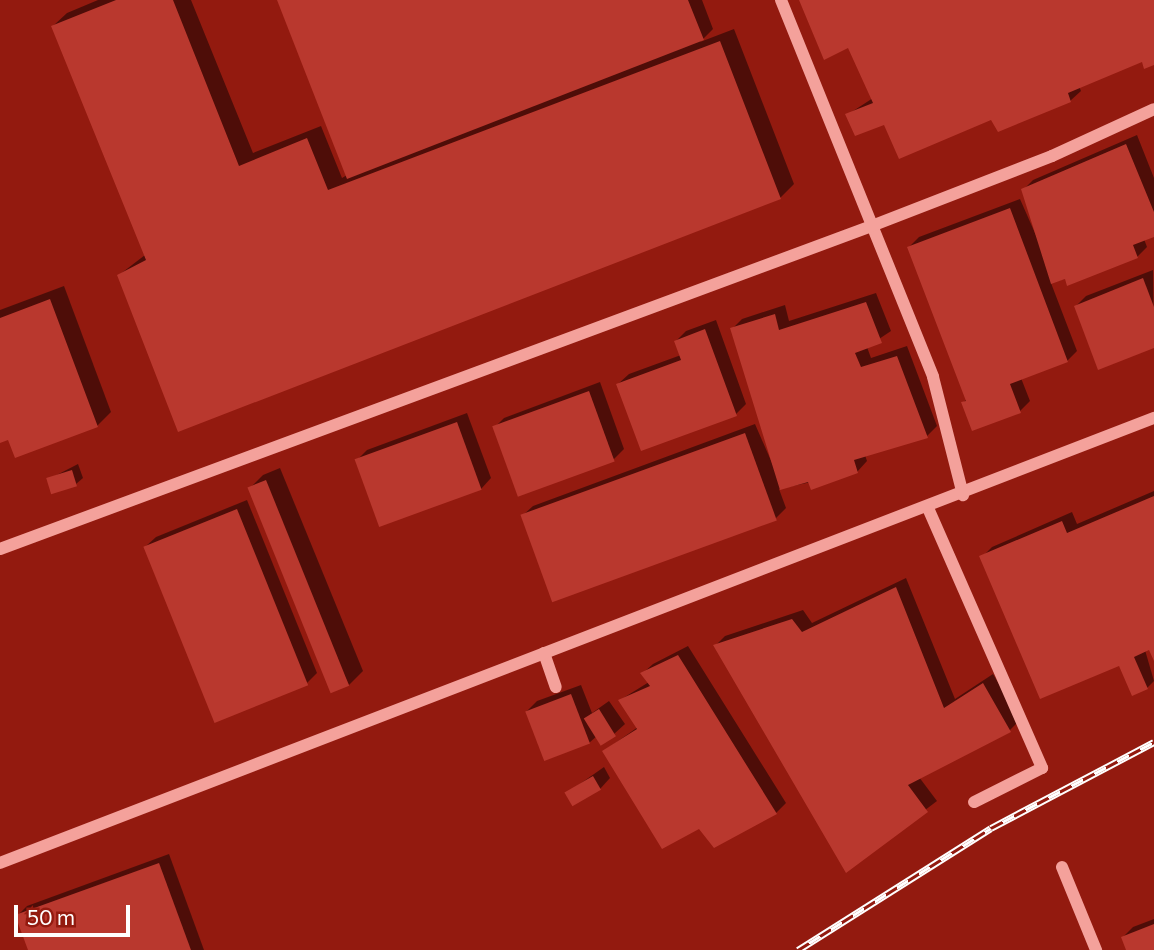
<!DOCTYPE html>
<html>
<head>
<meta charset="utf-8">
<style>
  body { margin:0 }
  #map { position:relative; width:1154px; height:950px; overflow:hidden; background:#931a0f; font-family:Commissioner,sans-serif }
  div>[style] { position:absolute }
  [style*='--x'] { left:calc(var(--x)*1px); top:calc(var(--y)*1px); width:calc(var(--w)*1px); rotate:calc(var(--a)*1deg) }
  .shadow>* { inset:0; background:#0007 }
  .building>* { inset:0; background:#b9382e; transform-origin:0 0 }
  .minor>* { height:12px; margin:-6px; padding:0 6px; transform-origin:6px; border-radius:6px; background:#f4a19b }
  .rail>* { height:7px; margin-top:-3.5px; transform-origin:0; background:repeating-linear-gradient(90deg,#931a0f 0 13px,#fff 0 26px); box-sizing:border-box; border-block:2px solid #fff }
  span { translate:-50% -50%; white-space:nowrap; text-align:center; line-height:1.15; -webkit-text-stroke:5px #931a0f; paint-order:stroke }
  .scale { position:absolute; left:14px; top:905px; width:116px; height:32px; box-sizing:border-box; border:4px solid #fff; border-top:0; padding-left:9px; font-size:21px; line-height:24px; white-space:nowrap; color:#fff; -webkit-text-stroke:5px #931a0f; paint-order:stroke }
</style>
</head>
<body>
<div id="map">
  <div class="shadow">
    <i style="clip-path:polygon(98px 0,191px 0,253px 153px,321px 126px,342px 178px,347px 175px,279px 0,702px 0,713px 29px,700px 42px,734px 29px,794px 184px,780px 198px,119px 275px,145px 255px,53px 26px,67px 13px)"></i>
    <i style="clip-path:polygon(801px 0,1154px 0,1154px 64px,1143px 59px,1079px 86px,1081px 91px,1070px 101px,992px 118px,885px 123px,847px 115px,873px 98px,849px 46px)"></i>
    <i style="clip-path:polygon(1137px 135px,1154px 178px,1154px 235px,1144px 239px,1147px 247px,1137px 257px,1051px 283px,1077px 351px,1067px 361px,1021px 378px,1030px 401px,1020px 411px,963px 403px,967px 399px,909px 247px,919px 237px,1020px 199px,1042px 249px,1023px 190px,1033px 180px)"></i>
    <i style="clip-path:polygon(1153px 270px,1154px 346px,1076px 306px,1086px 296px)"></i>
    <i style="clip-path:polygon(64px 286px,111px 412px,97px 426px,0 441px,0 310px)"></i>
    <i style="clip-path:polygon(876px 293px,891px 331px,867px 347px,871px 358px,907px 346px,937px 426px,927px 436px,865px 455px,867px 461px,857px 472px,779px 489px,786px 508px,776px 518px,522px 516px,533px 506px,755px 424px,779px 479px,732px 329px,742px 319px,785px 305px,789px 321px)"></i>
    <i style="clip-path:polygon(716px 320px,746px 404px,736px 414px,618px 384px,629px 374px,681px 355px,676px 341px,686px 331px)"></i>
    <i style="clip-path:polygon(600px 382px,624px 449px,614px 459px,494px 428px,504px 418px)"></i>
    <i style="clip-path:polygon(467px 413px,491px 478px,481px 489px,357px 460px,367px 450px)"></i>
    <i style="clip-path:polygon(78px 464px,83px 478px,76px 484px,49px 479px)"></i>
    <i style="clip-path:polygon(280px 468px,363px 671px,349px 685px,250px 488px,263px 475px)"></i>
    <i style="clip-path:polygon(1154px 491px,1154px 657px,1150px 648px,1145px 650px,1154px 681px,1147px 688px,982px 557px,992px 547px,1072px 512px,1077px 524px)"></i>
    <i style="clip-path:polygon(247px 500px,317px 673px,307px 683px,145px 547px,156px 537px)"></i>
    <i style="clip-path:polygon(906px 578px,955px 699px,993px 674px,1020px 720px,1010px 730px,919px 777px,937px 801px,846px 870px,715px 646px,725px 636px,803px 610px,812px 623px)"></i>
    <i style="clip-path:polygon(688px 646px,786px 803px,776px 813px,700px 827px,604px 751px,638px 727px,620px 700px,649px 682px,643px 673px,653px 664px)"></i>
    <i style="clip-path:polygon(581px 685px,592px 713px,609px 701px,625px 724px,614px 734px,597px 736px,589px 743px,527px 711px,537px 701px)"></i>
    <i style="clip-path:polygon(604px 767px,610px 778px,600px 789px,567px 793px)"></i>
    <i style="clip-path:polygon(169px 854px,204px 950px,29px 950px,17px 916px,27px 906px)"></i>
    <i style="clip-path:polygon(1154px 919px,1154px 950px,1128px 950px,1123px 937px,1133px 927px)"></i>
  </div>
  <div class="building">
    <i style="clip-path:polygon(116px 0,173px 0,239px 166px,307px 138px,328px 190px,720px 41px,781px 199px,178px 432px,117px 275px,146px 260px,51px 26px)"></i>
    <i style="clip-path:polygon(277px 0,688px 0,704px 40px,347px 179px)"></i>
    <i style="clip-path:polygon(799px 0,1154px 0,1154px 65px,1144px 69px,1142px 62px,1068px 93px,1071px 102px,998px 132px,991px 120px,899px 159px,884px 125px,855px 136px,845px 114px,873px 103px,848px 48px,824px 60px)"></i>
    <i style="clip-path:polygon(1126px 144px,1154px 212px,1154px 237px,1133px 245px,1138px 258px,1067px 286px,1065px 279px,1051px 284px,1021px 189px)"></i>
    <i style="clip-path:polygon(1010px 208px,1068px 362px,1010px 384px,1021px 413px,972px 431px,961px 402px,966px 401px,907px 247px)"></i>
    <i style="clip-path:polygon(1143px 278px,1154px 307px,1154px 348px,1098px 370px,1074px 306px)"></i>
    <i style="clip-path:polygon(50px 299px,98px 427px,15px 458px,8px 440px,0 443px,0 318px)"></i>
    <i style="clip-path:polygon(866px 302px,882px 343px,855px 353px,861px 367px,897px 356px,928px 438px,854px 460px,858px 473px,811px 490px,808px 482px,780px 490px,730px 328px,775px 314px,779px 330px)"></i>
    <i style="clip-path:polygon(705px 329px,737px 416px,641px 451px,616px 384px,681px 360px,674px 341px)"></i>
    <i style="left:589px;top:391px;width:75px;height:103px;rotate:70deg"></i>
    <i style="left:457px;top:422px;width:72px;height:109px;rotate:70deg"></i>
    <i style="left:745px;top:433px;width:93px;height:239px;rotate:70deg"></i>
    <i style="left:72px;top:470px;width:17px;height:27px;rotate:73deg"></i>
    <i style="left:266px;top:480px;width:222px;height:20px;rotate:68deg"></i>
    <i style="clip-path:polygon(1154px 496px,1154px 661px,1149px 650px,1134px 657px,1148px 689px,1132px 696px,1119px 666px,1040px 699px,979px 556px,1062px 521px,1067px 533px)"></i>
    <i style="left:237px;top:509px;width:190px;height:101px;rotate:68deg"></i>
    <i style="clip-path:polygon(896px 587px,944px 708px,983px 683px,1011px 732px,908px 785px,928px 812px,846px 873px,713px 645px,792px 619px,802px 632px)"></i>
    <i style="clip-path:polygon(678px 655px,777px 814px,714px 848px,699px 829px,662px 849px,602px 751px,637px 729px,618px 700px,650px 686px,640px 673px)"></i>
    <i style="left:571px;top:694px;width:53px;height:49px;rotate:69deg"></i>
    <i style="left:599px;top:709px;width:32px;height:18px;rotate:58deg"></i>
    <i style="left:593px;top:776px;width:16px;height:33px;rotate:60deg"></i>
    <i style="clip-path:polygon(159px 863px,191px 950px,28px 950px,15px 915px)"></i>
    <i style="clip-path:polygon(1154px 924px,1154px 950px,1126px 950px,1121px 937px)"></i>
  </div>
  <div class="minor">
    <i style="--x:781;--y:0;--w:406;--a:68"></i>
    <i style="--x:933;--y:377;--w:122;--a:75.7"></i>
    <i style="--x:928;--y:508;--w:284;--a:66.3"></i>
    <i style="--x:1042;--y:768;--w:76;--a:153.4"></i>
    <i style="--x:0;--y:549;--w:927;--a:-20.33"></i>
    <i style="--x:869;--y:227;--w:196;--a:-21.2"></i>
    <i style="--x:1052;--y:156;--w:112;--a:-24.7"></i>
    <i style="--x:544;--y:653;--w:36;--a:71"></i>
    <i style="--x:0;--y:863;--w:1237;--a:-21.09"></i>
    <i style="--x:1062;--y:867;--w:90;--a:67.7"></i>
  </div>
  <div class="rail">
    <i style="--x:798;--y:950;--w:228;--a:-32.3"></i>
    <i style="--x:991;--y:828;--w:184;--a:-27.8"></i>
  </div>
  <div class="scale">50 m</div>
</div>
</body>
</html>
